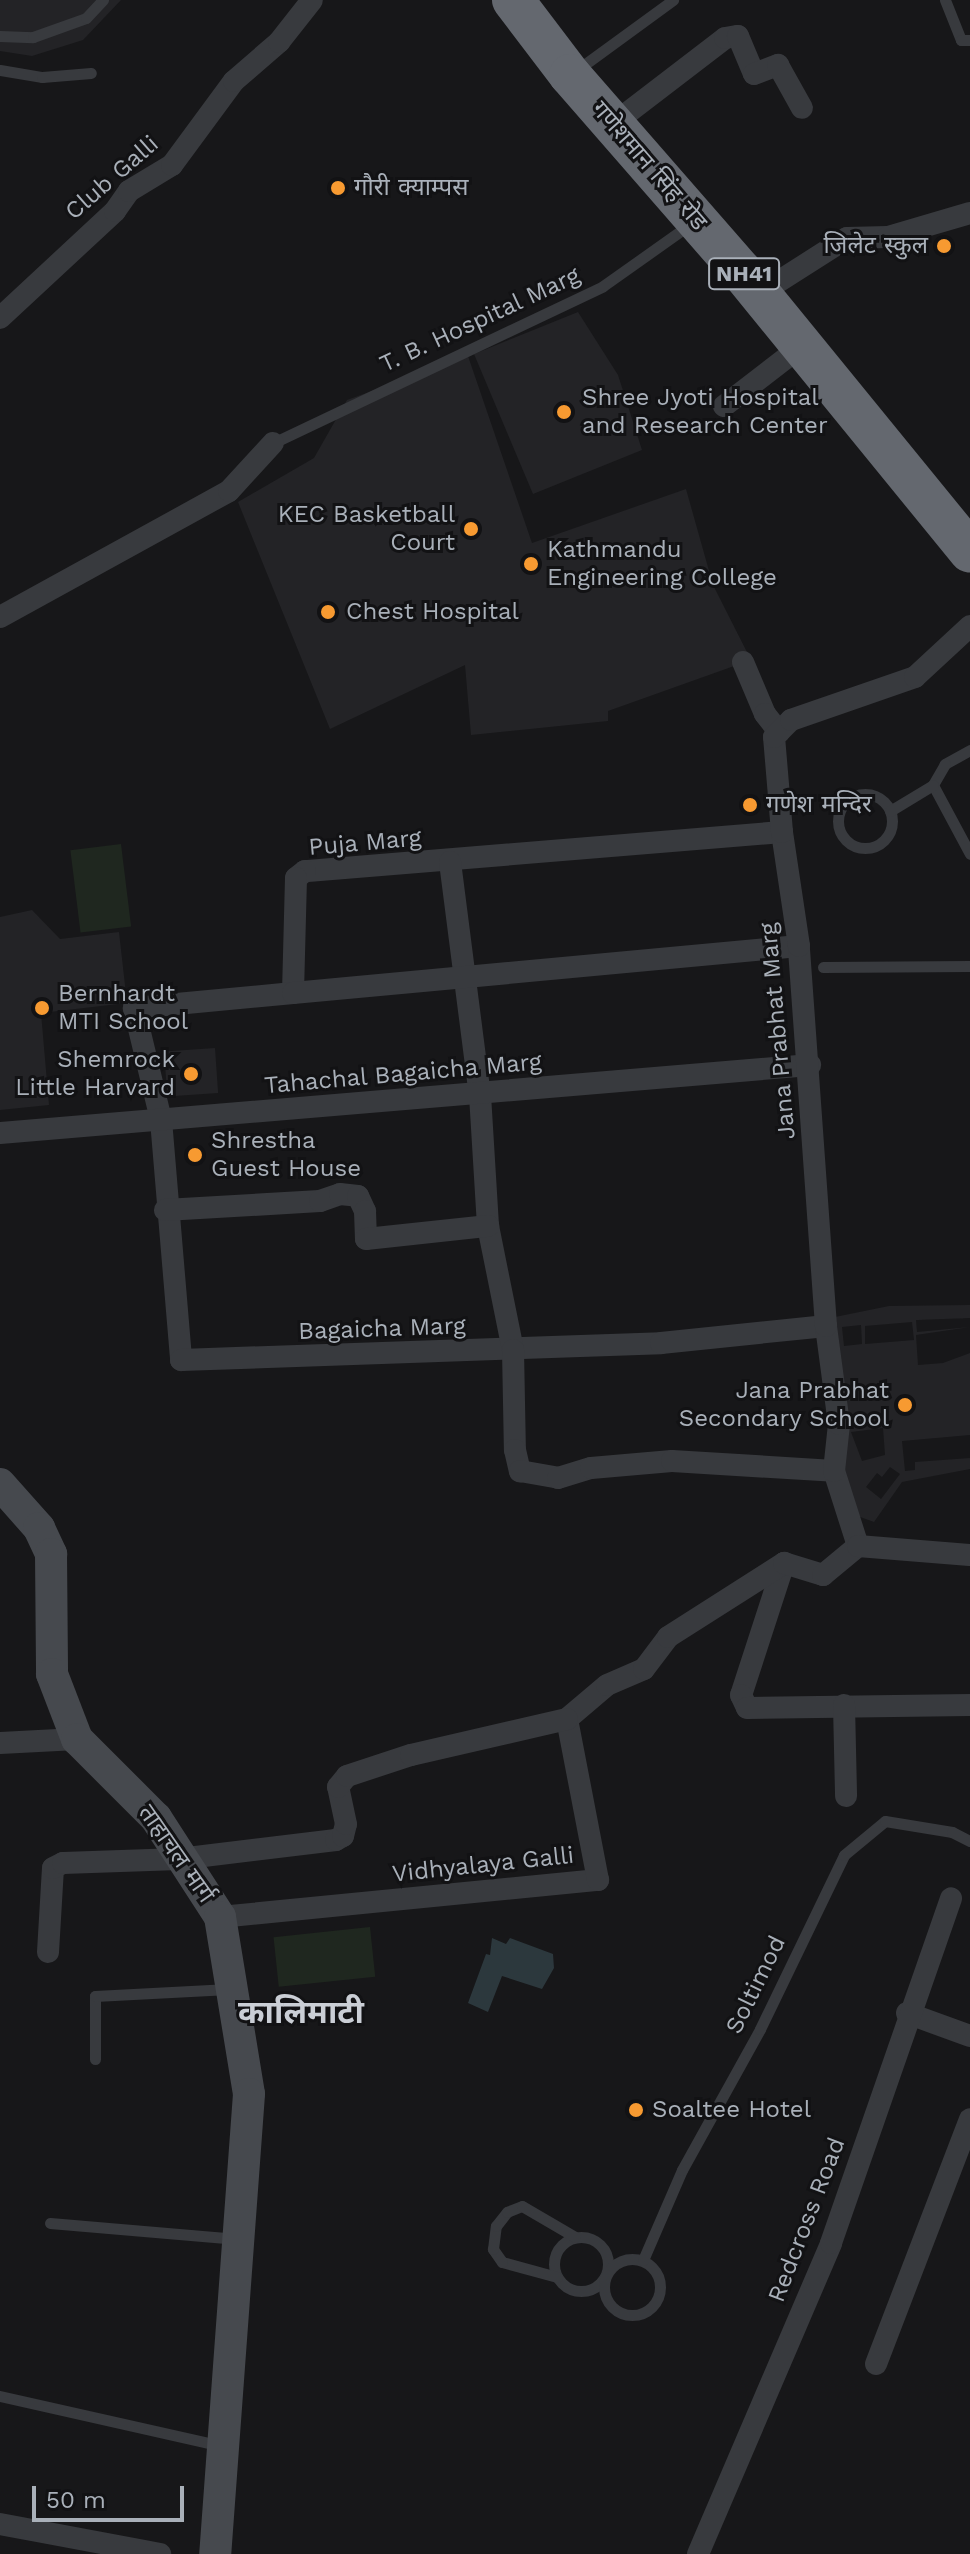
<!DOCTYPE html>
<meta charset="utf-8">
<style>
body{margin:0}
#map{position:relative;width:970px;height:2554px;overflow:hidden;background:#171719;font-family:"Work Sans","Noto Sans Devanagari",sans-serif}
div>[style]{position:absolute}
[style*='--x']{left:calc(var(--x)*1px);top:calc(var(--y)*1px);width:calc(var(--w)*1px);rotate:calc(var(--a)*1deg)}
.built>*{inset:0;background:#232326;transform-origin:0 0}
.green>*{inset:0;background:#1f271f;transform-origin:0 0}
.water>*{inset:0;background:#2c383d}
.lane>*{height:11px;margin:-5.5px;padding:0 5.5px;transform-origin:5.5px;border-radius:5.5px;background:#383a3e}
.lane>.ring{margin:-5.5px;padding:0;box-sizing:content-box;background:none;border:11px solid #383a3e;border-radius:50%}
.street>*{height:22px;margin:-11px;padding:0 11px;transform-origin:11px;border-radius:11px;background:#383a3e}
.secondary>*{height:32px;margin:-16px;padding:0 16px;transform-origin:16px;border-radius:16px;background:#46494e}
.highway>*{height:42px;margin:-21px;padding:0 21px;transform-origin:21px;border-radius:21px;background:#64686f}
.dots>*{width:22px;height:22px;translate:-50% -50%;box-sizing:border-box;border:4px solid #121214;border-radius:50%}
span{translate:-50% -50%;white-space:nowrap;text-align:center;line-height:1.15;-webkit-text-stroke:6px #121214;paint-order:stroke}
.shield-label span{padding:2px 6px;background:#121214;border:2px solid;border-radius:6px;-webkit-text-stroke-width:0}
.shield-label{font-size:22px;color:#a9b0b9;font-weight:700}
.street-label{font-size:24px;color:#a9b0b9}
.poi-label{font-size:24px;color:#a9b0b9}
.left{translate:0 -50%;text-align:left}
.right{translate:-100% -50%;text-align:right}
.district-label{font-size:32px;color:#caced5;font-weight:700}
.scale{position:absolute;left:32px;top:2486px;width:152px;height:36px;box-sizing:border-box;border:4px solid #a9b0b9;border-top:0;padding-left:10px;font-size:24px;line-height:28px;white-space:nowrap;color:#a9b0b9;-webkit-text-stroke:6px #121214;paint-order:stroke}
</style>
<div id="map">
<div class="built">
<div style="clip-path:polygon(0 0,121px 0,83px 40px,32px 56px,0 51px)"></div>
<div style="clip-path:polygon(578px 312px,618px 375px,642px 450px,533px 494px,474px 354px)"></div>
<div style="clip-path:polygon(468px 356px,532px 543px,686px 489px,713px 585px,751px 660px,608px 711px,608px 721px,471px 735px,465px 665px,330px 729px,238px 502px,314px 458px,347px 400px)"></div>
<div style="clip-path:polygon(32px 910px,60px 939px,119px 932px,127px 1003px,41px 1013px,49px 1105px,0 1110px,0 917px)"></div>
<div style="left:215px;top:1048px;width:45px;height:51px;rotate:86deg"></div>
<div style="clip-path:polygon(evenodd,970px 1305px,970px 1318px,916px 1320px,917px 1332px,970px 1327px,916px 1335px,918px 1365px,943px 1363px,970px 1353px,970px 1435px,902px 1441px,905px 1471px,915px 1470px,915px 1462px,970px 1458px,970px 1469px,902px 1482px,874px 1522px,852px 1514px,836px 1466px,830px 1318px,889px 1306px,970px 1305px,912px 1322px,914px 1340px,865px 1344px,865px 1326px,912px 1322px,970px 1305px,861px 1325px,862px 1344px,844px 1346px,842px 1327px,861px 1325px,970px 1305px,883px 1428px,885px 1455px,862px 1461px,851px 1432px,883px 1428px,970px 1305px,890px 1467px,900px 1474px,881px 1499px,866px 1487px,877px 1473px,882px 1477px,890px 1467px)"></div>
</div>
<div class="green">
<div style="left:121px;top:844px;width:83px;height:51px;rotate:83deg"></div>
<div style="left:370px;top:1927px;width:50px;height:97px;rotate:84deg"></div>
</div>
<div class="water">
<div style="clip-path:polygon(492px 1938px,506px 1944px,510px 1938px,553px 1954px,554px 1968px,542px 1989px,502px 1976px,488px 2012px,468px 2003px,486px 1954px,490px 1955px)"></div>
</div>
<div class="lane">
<div style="--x:945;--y:0;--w:43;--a:68.2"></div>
<div style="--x:961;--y:40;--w:9;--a:0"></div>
<div style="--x:0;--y:36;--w:33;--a:2"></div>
<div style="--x:33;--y:37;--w:56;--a:-19.7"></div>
<div style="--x:86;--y:18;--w:25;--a:-47"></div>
<div style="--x:0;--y:70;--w:43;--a:9.5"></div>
<div style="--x:42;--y:77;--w:49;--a:-4.7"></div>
<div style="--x:577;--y:70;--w:119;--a:-36.1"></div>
<div style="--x:273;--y:443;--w:365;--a:-25.4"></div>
<div style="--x:603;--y:286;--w:105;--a:-35.3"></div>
<div style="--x:970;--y:750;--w:29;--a:151"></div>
<div style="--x:945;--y:764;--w:24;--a:120"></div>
<div style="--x:933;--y:785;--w:78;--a:61.8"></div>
<div class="ring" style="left:838px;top:794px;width:43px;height:43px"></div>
<div style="--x:890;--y:811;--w:50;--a:-31.2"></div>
<div style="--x:823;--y:967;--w:147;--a:-0.4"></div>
<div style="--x:95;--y:2059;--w:63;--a:-90"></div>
<div style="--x:95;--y:1996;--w:134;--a:-3"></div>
<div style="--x:50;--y:2223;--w:188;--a:4.9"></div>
<div class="ring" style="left:554px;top:2237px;width:43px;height:43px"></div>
<div class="ring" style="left:604px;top:2259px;width:45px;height:45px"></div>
<div style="--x:643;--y:2260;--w:98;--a:-66.6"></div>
<div style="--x:682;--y:2170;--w:161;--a:-61"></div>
<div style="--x:760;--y:2029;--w:193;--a:-64.2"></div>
<div style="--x:844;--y:1855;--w:53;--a:-39.7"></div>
<div style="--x:885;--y:1821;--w:68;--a:9.3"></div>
<div style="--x:952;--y:1832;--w:20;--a:27"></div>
<div style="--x:557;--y:2277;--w:57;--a:-164.7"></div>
<div style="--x:502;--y:2262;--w:16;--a:-125"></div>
<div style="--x:493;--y:2249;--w:23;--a:-83"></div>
<div style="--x:496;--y:2226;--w:18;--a:-52"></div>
<div style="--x:507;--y:2212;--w:16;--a:-22"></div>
<div style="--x:522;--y:2206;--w:61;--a:30.3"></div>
<div style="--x:0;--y:2396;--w:228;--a:12.7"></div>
</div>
<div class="street">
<div style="--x:613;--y:124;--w:141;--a:-37.5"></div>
<div style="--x:725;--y:38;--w:13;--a:-9"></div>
<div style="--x:738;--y:36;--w:41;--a:67.2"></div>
<div style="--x:754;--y:74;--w:26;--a:-21"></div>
<div style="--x:778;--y:65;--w:49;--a:60.8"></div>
<div style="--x:759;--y:294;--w:104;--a:-32.5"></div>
<div style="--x:847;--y:238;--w:41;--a:-1.4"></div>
<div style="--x:888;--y:237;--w:85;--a:-16.3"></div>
<div style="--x:0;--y:318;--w:157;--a:-42.9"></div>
<div style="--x:115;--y:211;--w:24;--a:-55"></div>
<div style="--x:129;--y:191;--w:50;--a:-31.2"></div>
<div style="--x:172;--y:165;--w:104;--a:-53.6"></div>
<div style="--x:234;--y:81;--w:60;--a:-40.9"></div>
<div style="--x:279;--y:42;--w:53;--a:-51.8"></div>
<div style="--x:724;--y:406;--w:100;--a:-37.7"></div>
<div style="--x:0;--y:617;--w:261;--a:-28.8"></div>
<div style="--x:229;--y:491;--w:65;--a:-47.5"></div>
<div style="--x:743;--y:662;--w:56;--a:67.1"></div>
<div style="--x:765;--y:714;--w:23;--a:52"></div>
<div style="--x:782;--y:832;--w:479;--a:175.3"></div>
<div style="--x:305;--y:871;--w:11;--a:142"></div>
<div style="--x:296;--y:878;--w:115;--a:91.5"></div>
<div style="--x:293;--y:993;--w:160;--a:174.6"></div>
<div style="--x:134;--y:1008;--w:115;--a:76.4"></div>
<div style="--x:161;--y:1120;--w:241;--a:85.2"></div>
<div style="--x:181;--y:1360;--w:480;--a:-2"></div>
<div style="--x:661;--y:1343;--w:166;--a:-5.9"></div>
<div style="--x:450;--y:862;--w:235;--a:82.7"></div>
<div style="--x:480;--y:1095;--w:131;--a:86.5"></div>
<div style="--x:488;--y:1226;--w:126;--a:78.6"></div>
<div style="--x:513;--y:1350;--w:100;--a:88.9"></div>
<div style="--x:515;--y:1450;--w:22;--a:77"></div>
<div style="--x:520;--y:1471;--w:39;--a:10"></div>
<div style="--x:558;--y:1478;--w:34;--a:-17"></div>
<div style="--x:591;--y:1468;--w:81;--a:-4.9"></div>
<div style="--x:672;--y:1461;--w:162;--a:3.5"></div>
<div style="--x:293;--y:993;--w:508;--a:-5.31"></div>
<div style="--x:0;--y:1133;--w:813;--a:-4.8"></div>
<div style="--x:165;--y:1210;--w:155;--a:-3.3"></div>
<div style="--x:320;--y:1201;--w:21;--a:-19"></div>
<div style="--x:340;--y:1194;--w:18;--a:6"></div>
<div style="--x:358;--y:1196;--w:17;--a:65"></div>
<div style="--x:365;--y:1211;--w:28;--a:88"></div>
<div style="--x:366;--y:1239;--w:123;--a:-6.1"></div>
<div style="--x:858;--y:1546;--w:79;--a:-107.7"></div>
<div style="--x:834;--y:1471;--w:47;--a:-83.9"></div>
<div style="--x:839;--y:1424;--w:99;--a:-97.6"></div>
<div style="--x:826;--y:1326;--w:381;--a:-94.1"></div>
<div style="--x:799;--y:946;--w:115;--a:-98.5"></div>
<div style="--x:782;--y:832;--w:95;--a:-94.8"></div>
<div style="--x:774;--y:737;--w:24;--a:-45"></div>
<div style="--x:791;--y:720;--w:131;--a:-19.1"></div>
<div style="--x:915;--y:677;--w:75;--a:-42.8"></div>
<div style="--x:784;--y:1563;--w:139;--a:108"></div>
<div style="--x:741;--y:1695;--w:14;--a:65"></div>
<div style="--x:747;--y:1708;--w:223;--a:-0.8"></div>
<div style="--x:844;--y:1705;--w:91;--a:88.7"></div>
<div style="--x:0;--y:1743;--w:77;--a:-3"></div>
<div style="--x:220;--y:1917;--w:380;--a:-5.6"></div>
<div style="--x:598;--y:1880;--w:164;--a:-100.9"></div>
<div style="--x:567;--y:1719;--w:52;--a:-40.4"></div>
<div style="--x:607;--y:1685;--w:40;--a:-23.4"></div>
<div style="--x:644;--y:1669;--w:40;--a:-53"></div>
<div style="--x:668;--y:1637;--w:138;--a:-32.5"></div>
<div style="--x:784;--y:1563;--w:41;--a:17.1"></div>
<div style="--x:823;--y:1575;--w:45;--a:-39.6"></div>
<div style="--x:858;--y:1546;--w:112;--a:4.6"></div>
<div style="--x:48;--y:1952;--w:84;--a:-86.6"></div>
<div style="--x:53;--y:1868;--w:11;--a:-27"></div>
<div style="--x:63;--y:1863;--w:116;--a:-2"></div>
<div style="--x:179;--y:1859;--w:158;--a:-6.9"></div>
<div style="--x:336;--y:1840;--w:8;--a:-30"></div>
<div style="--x:343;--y:1836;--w:12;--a:-76"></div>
<div style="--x:346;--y:1824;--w:38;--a:-102"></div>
<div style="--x:338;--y:1787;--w:14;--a:-51"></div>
<div style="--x:347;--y:1776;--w:67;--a:-18.2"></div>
<div style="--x:411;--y:1755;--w:160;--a:-13"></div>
<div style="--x:907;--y:2013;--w:67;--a:20.1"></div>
<div style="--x:876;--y:2364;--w:262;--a:-69"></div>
<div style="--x:0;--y:2524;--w:163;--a:10.6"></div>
<div style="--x:698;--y:2554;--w:338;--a:-66.8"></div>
<div style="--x:831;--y:2243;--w:365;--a:-70.8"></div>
</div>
<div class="secondary">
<div style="--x:0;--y:1484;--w:59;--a:48.4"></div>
<div style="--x:39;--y:1528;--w:29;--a:65"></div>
<div style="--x:51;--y:1554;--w:120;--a:89.5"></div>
<div style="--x:52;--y:1674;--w:70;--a:69"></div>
<div style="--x:77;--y:1739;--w:112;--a:45"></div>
<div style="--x:156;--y:1818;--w:118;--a:57.1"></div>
<div style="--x:220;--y:1917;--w:179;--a:80.7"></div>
<div style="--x:249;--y:2094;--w:461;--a:94.2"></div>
</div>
<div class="highway">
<div style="--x:513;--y:0;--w:94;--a:52.8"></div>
<div style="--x:570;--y:75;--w:260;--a:48.9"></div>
<div style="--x:741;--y:271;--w:362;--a:50.8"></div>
</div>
<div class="dots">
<div style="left:338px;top:188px;background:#f79a31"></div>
<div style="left:944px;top:246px;background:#f79a31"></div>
<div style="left:564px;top:412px;background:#f79a31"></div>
<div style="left:471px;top:529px;background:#f79a31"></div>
<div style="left:531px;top:564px;background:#f79a31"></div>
<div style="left:328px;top:612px;background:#f79a31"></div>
<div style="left:750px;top:805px;background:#f79a31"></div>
<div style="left:42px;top:1008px;background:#f79a31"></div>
<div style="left:191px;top:1074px;background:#f79a31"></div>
<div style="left:195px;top:1155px;background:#f79a31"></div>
<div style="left:905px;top:1405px;background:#f79a31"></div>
<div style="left:636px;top:2110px;background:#f79a31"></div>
</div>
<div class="shield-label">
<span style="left:744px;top:274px">NH41</span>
</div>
<div class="street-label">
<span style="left:649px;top:166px;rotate:49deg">गणेशमान सिंह रोड</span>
<span style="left:112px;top:178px;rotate:-41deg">Club Galli</span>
<span style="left:480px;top:320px;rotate:-25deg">T. B. Hospital Marg</span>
<span style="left:365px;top:843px;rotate:-5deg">Puja Marg</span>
<span style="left:778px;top:1031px;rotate:-95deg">Jana Prabhat Marg</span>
<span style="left:403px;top:1074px;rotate:-5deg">Tahachal Bagaicha Marg</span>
<span style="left:382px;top:1329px;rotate:-2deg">Bagaicha Marg</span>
<span style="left:176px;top:1854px;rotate:55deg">ताहाचल मार्ग</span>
<span style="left:483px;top:1865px;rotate:-6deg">Vidhyalaya Galli</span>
<span style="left:756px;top:1985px;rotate:-64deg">Soltimod</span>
<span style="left:807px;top:2220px;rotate:-69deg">Redcross Road</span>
</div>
<div class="poi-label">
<span class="left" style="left:354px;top:188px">गौरी क्याम्पस</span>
<span class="right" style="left:928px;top:246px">जिलेट स्कुल</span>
<span class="left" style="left:582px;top:412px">Shree Jyoti Hospital<br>and Research Center</span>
<span class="right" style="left:455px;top:529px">KEC Basketball<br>Court</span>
<span class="left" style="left:547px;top:564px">Kathmandu<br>Engineering College</span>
<span class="left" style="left:346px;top:612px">Chest Hospital</span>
<span class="left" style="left:766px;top:805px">गणेश मन्दिर</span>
<span class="left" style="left:58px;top:1008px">Bernhardt<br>MTI School</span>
<span class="right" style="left:175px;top:1074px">Shemrock<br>Little Harvard</span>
<span class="left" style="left:211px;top:1155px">Shrestha<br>Guest House</span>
<span class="right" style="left:889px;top:1405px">Jana Prabhat<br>Secondary School</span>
<span class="left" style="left:652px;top:2110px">Soaltee Hotel</span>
</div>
<div class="district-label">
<span style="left:301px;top:2012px">कालिमाटी</span>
</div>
<div class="scale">50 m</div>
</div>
